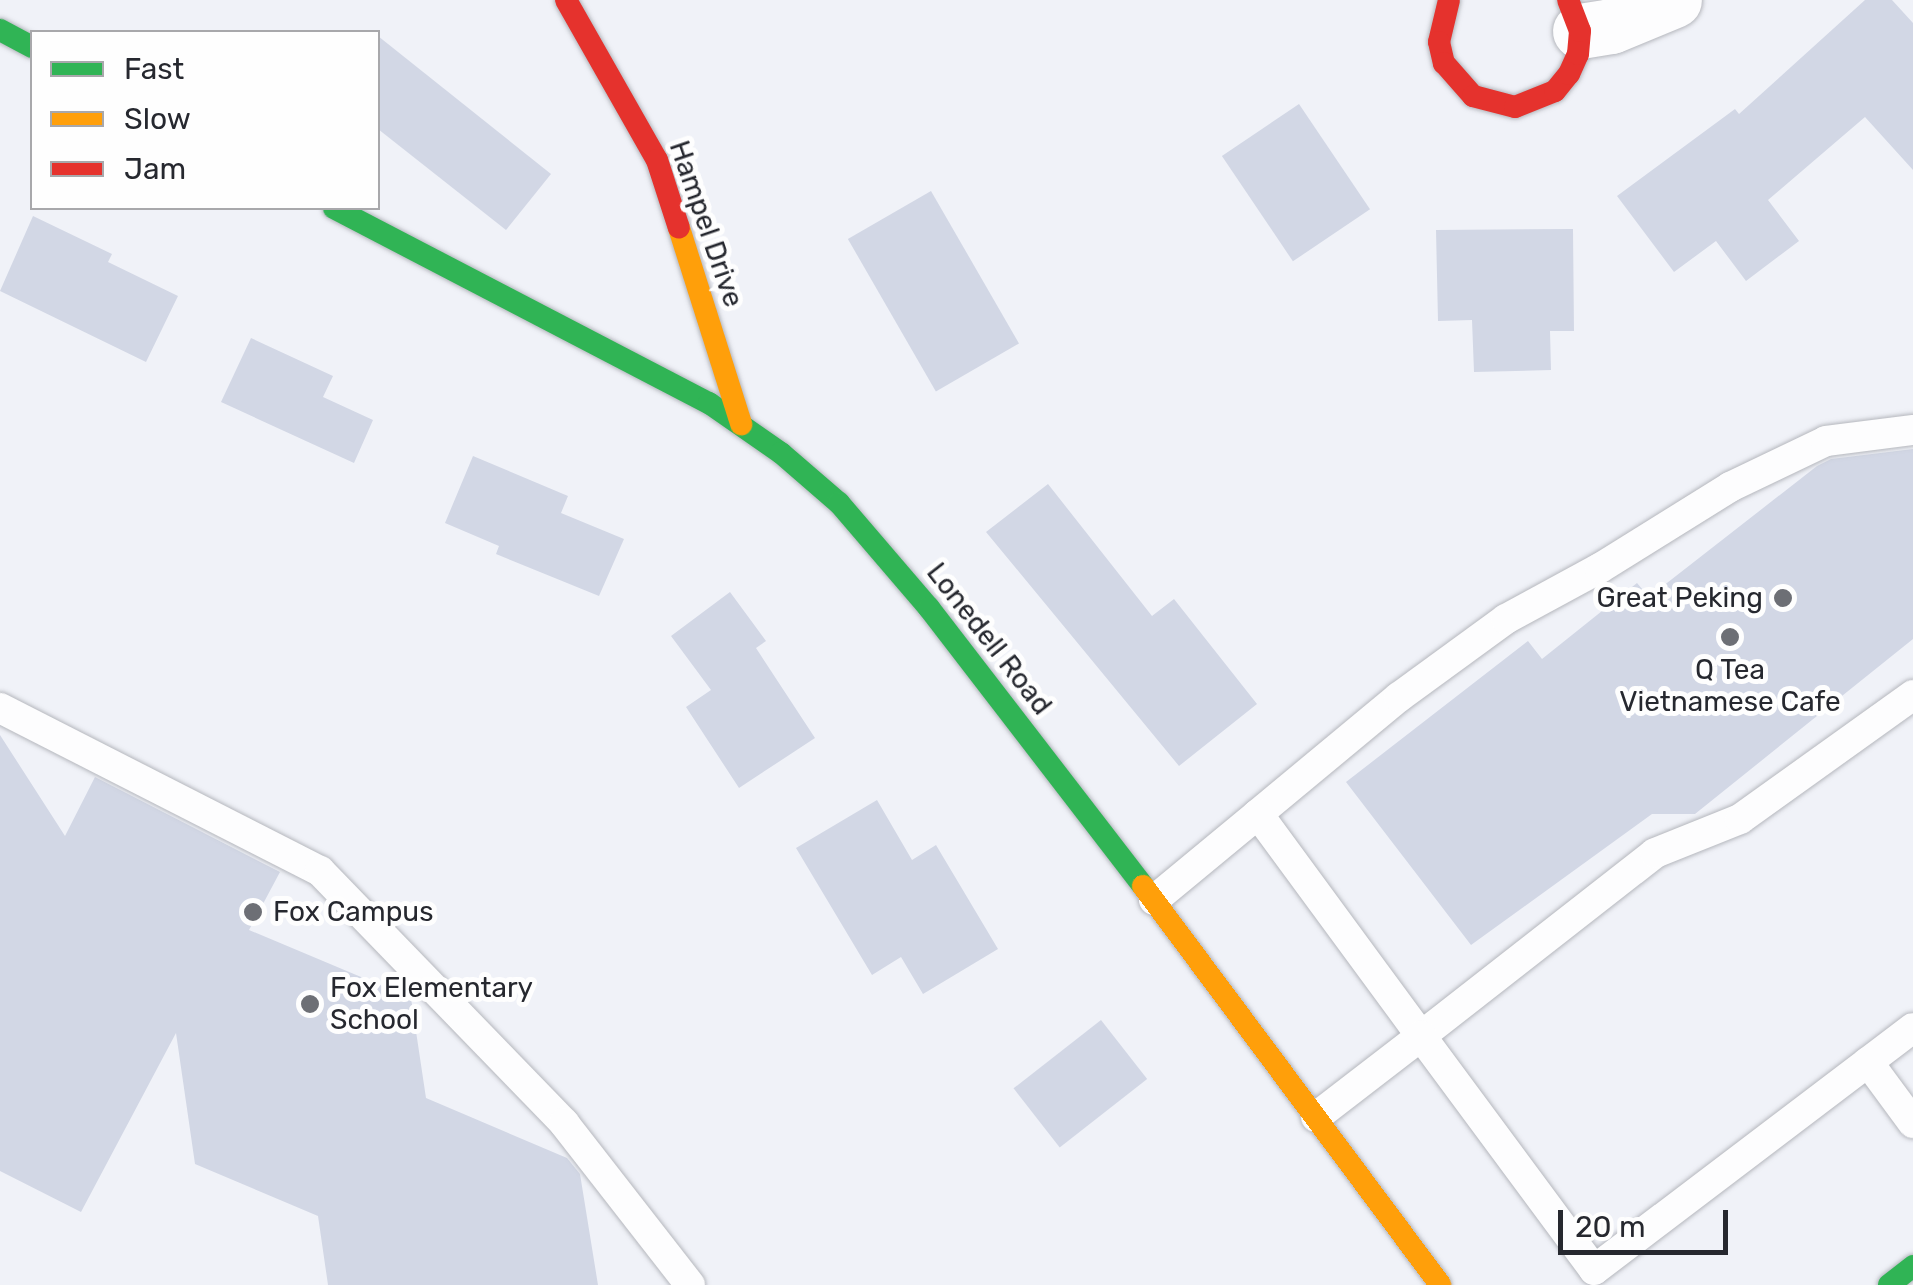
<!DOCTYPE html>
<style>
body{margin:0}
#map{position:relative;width:1913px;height:1285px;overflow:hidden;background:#f0f2f8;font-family:Rubik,sans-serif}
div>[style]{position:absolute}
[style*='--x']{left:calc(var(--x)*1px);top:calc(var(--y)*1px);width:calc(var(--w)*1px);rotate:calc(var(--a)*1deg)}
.building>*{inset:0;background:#d2d7e5;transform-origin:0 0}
.roads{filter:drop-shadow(0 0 2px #b5b7bd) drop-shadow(0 0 2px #b5b7bd)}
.lane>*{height:30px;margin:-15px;padding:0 15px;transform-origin:15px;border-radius:15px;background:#fdfdfe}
.street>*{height:55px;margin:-27.5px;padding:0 27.5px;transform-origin:27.5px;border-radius:27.5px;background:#fdfdfe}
.fast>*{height:22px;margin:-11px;padding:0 11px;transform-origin:11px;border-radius:11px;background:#30b455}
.slow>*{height:22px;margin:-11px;padding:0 11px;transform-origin:11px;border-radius:11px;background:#ff9f0a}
.jam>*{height:22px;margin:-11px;padding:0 11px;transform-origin:11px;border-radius:11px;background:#e5322d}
.dots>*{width:28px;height:28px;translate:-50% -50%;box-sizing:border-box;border:5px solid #fefefe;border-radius:50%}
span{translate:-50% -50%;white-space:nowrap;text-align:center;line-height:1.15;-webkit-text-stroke:10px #fefefe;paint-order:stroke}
.street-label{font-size:28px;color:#26282f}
.poi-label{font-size:28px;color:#26282f}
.right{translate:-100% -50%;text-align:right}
.left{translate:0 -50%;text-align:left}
.legend{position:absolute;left:30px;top:30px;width:350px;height:180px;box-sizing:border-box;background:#fefefe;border:2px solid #a8a8ab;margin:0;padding:12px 18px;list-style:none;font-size:30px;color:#26282f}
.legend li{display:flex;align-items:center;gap:20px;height:50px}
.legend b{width:50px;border:2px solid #a8a8ab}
.scale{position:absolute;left:1558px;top:1210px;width:170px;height:45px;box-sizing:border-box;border:5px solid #26282f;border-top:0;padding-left:12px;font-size:30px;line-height:35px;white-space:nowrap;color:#26282f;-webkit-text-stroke:8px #fefefe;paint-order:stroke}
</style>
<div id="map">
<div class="building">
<div style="clip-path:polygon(1865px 0,1892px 0,1913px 23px,1913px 170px,1865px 117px,1768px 200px,1799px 241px,1746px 281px,1716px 241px,1674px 272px,1617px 196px,1735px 109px,1739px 114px)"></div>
<div style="clip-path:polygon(378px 36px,551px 174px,506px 230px,378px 129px)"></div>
<div style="left:1299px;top:104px;width:127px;height:93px;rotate:56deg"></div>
<div style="left:931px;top:191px;width:176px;height:96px;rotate:60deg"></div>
<div style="clip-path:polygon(33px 216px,112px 254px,108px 262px,178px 296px,146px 362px,0 291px)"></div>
<div style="clip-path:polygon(1573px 229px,1574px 331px,1550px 331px,1551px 370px,1474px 372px,1472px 320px,1438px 321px,1436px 230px)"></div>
<div style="clip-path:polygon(251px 338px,333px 376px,323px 397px,373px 420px,354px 463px,221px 402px)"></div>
<div style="clip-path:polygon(1913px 449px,1913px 639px,1695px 814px,1652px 814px,1471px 945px,1346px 782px,1528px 641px,1542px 659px,1637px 583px,1649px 597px,1817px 466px,1831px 459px)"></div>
<div style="clip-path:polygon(473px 456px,568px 496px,561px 513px,624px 539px,599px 596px,496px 554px,499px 546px,445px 523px)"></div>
<div style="clip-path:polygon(1048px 484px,1152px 616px,1174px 599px,1257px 704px,1179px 766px,986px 532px)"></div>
<div style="clip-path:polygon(730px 592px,766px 641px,756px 648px,815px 738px,739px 788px,686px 707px,711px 690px,671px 636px)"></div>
<div style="clip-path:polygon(0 735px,65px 836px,95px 777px,280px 872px,249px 930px,411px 998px,426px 1098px,567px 1158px,580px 1174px,598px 1285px,328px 1285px,318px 1216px,195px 1164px,176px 1033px,81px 1212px,0 1171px)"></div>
<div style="clip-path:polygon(877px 800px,912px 860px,936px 845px,998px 949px,923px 994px,901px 957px,872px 975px,796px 848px)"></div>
<div style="left:1101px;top:1020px;width:75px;height:111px;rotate:52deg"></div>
</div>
<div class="roads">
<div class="lane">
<div style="--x:0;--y:708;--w:359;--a:27"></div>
<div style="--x:320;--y:871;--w:351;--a:45.9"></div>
<div style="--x:564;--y:1123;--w:205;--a:52.1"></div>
<div style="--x:1258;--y:814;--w:183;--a:-39.7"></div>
<div style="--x:1399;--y:697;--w:132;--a:-36.1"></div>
<div style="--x:1506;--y:619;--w:107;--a:-28.5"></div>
<div style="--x:1600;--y:568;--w:153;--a:-31.9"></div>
<div style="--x:1730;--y:487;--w:106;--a:-25.6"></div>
<div style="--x:1826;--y:441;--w:88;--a:-7.2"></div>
<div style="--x:1154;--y:900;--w:135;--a:-39.6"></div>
<div style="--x:1258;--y:814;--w:275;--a:53.7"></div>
<div style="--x:1421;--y:1036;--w:297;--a:-38"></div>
<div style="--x:1655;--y:853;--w:92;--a:-21.8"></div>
<div style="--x:1740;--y:819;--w:213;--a:-35.6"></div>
<div style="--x:1868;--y:1062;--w:76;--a:53.6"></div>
<div style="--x:1316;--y:1117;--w:133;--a:-37.6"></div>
<div style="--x:1421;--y:1036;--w:291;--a:53.5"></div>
<div style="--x:1594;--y:1270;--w:400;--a:-37.2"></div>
</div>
<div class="street">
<div style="--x:1580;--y:31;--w:31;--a:-9"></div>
<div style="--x:1611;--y:26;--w:68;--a:-22.4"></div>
</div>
<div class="fast">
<div style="--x:0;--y:30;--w:36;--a:28"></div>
<div style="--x:334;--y:208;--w:423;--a:27.5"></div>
<div style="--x:709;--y:403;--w:88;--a:34.8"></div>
<div style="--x:781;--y:453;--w:77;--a:40.8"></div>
<div style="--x:839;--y:503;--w:138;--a:49.4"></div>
<div style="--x:929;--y:608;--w:351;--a:52.4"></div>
<div style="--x:1889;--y:1285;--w:31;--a:-38"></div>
</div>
<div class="slow">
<div style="--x:679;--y:228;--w:206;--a:72.4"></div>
<div style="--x:1143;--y:886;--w:497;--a:53.3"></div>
</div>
<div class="jam">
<div style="--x:566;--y:0;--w:184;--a:60.4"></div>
<div style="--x:657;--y:160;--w:71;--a:72.1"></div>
<div style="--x:1449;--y:0;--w:43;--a:103.4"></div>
<div style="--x:1439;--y:42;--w:22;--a:77"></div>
<div style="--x:1444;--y:63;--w:44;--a:48.7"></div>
<div style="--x:1473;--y:96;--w:43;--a:14.7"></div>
<div style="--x:1515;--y:107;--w:43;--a:-21.8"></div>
<div style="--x:1555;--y:91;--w:22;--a:-51"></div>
<div style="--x:1569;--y:74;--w:22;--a:-66"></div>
<div style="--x:1578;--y:54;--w:23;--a:-85"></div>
<div style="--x:1580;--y:31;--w:33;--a:-111"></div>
</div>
</div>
<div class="dots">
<div style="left:1783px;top:598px;background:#6d6f75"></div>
<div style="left:1730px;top:637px;background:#6d6f75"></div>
<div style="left:253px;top:912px;background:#6d6f75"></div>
<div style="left:310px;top:1004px;background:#6d6f75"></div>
</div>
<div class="street-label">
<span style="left:706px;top:224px;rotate:71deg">Hampel Drive</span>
<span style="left:989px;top:639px;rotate:52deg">Lonedell Road</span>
</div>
<div class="poi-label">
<span class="right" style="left:1763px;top:598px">Great Peking</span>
<span style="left:1730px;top:686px">Q Tea<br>Vietnamese Cafe</span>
<span class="left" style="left:273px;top:912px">Fox Campus</span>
<span class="left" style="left:330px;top:1004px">Fox Elementary<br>School</span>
</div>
<ul class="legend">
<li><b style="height:12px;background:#30b455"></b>Fast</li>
<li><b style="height:12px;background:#ff9f0a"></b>Slow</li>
<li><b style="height:12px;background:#e5322d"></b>Jam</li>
</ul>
<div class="scale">20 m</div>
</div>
